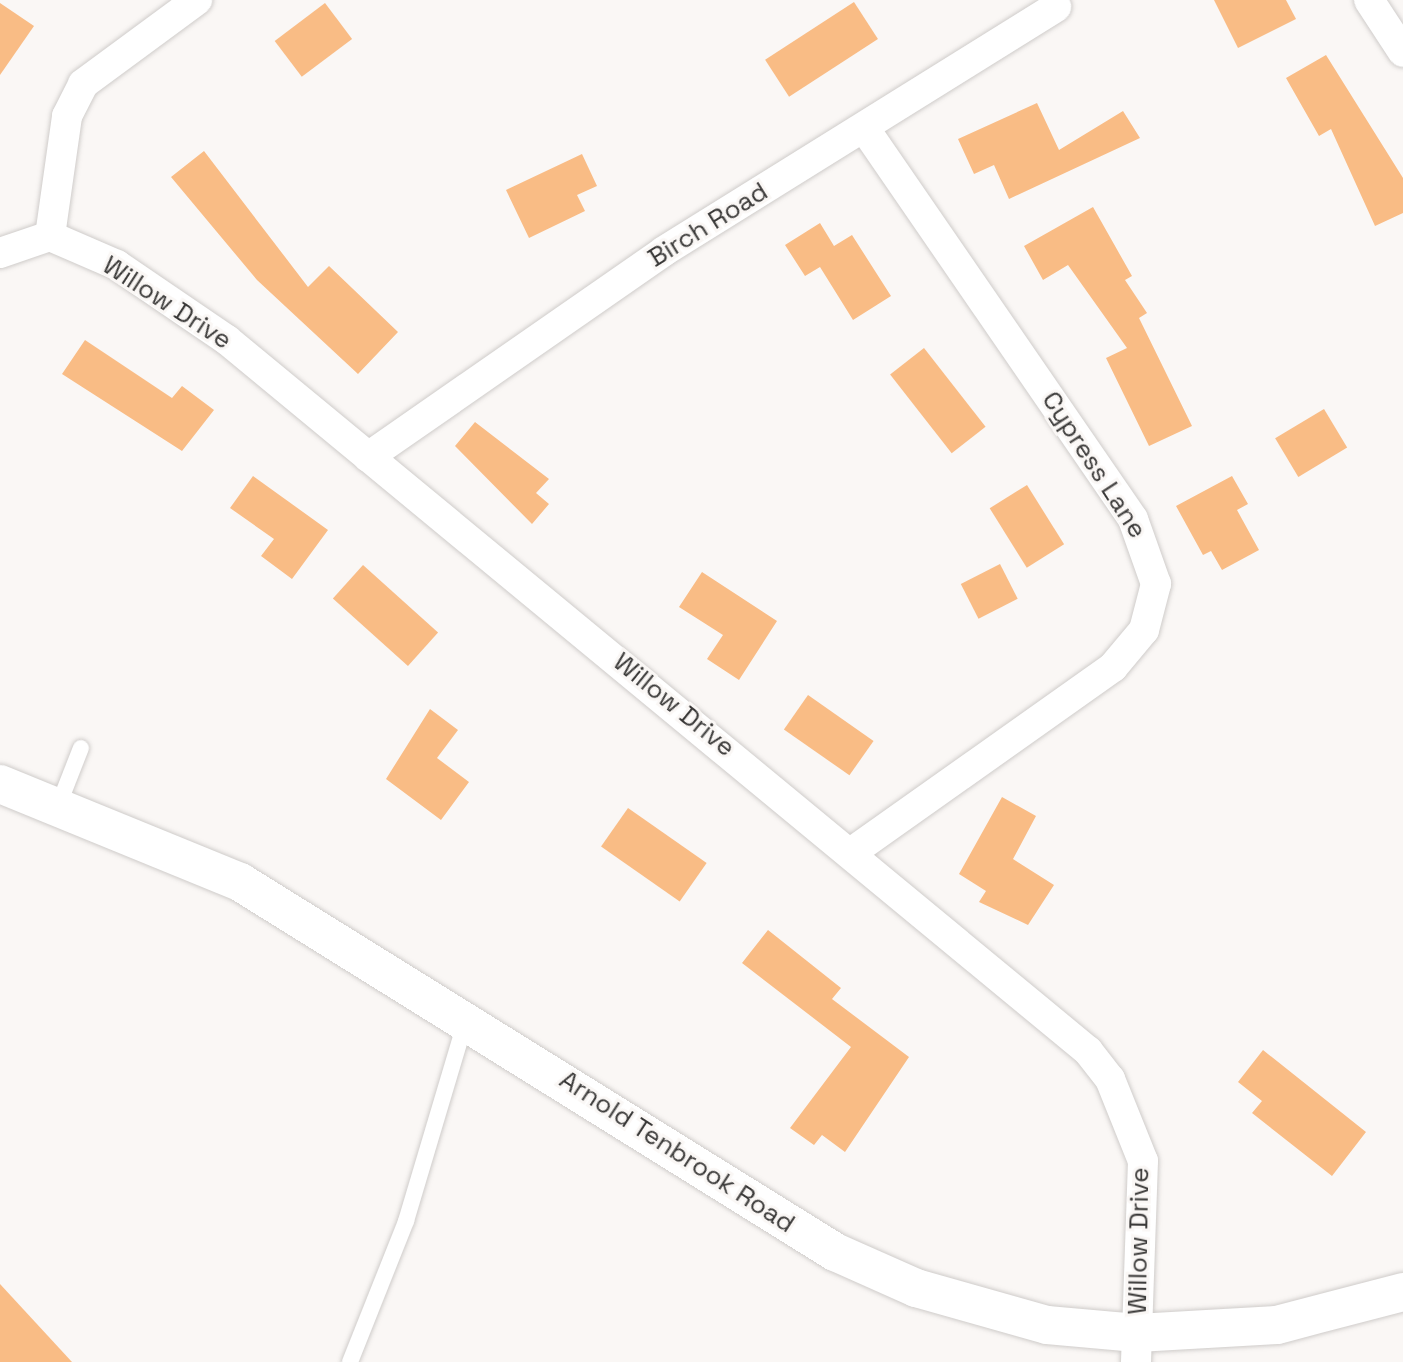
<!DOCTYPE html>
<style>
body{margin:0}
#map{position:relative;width:1403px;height:1362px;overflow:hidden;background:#faf7f5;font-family:"Space Grotesk",sans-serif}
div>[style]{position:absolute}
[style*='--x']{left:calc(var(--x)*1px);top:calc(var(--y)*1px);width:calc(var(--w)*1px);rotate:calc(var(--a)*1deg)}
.building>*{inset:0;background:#f9bc85;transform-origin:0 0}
.roads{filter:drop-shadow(0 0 2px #cfccca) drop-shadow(0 0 2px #cfccca)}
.service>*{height:16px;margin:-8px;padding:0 8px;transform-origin:8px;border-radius:8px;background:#fff}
.minor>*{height:30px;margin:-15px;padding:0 15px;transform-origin:15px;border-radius:15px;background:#fff}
.tertiary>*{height:38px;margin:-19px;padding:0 19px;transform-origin:19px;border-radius:19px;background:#fff}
span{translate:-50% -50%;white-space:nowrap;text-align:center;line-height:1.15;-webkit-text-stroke:6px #faf7f5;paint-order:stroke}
.street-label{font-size:26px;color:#3a3938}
</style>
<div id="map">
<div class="building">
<div style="clip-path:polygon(1214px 0,1286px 0,1296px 19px,1238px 48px)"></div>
<div style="left:854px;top:2px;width:44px;height:106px;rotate:57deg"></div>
<div style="clip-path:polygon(0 3px,34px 26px,0 75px)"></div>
<div style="left:325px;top:3px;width:45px;height:63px;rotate:53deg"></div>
<div style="clip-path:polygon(1326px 55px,1403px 178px,1403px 213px,1375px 226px,1331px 129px,1319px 136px,1286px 78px)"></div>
<div style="clip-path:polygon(1037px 103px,1059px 150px,1123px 111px,1140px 138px,1009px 199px,994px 165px,974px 174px,958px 139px)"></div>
<div style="clip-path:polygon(204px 151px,308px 287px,329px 266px,398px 332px,358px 374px,257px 280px,171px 177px)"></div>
<div style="clip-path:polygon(582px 154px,597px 186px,577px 195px,585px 211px,529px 238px,506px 190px)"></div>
<div style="clip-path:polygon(1093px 207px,1132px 276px,1125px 280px,1147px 313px,1139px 318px,1192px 426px,1149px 446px,1106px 358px,1127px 348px,1068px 265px,1043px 280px,1024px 246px)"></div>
<div style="clip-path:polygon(820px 223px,834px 246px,852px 235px,891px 296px,853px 320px,820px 267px,805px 276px,785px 245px)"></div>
<div style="clip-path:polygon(85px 340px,172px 398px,182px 386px,214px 410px,182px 451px,62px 374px)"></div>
<div style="left:924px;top:348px;width:100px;height:43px;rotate:52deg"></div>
<div style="left:1324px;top:409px;width:45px;height:57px;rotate:59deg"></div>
<div style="clip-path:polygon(475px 422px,549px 479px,536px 493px,549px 504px,532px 524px,455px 446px)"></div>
<div style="clip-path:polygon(253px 476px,328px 530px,292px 579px,261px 556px,274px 539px,230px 508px)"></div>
<div style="clip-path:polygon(1232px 476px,1248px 504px,1237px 510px,1259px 550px,1222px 570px,1211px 551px,1203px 555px,1176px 506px)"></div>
<div style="left:1027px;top:485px;width:70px;height:44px;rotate:58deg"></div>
<div style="left:1000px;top:564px;width:39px;height:44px;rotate:63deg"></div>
<div style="left:363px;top:565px;width:101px;height:45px;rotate:42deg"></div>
<div style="clip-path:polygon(702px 572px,777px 621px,739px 680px,707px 659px,723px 635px,679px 607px)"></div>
<div style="left:808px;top:695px;width:80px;height:42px;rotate:35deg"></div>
<div style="clip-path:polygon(430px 709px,458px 730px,437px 758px,469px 782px,441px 820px,386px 779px)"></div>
<div style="clip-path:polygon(1002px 797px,1036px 816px,1013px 859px,1054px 885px,1028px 925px,979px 902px,986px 891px,959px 874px)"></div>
<div style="left:628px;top:808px;width:96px;height:47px;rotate:35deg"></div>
<div style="clip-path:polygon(768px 930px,841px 988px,832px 999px,909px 1057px,845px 1152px,822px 1135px,814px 1145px,790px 1128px,851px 1047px,742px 963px)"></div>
<div style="clip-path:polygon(1263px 1050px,1366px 1132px,1332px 1176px,1252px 1113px,1262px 1101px,1238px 1082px)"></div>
<div style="clip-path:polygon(0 1284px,72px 1362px,0 1362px)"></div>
</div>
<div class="roads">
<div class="service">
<div style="--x:59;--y:804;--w:60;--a:-68.6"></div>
<div style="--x:350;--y:1362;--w:152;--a:-68.3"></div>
<div style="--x:406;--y:1221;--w:207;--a:-73.4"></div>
</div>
<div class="minor">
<div style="--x:1369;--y:0;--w:62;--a:56.8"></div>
<div style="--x:50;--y:236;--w:121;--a:-81.9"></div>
<div style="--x:67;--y:116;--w:36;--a:-63"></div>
<div style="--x:83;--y:84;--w:142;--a:-36.4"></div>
<div style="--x:0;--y:253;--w:53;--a:-18.8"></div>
<div style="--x:50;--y:236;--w:73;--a:23.4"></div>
<div style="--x:117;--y:265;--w:133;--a:34.3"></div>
<div style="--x:227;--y:340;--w:1117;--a:39.55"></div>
<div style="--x:1088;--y:1051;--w:36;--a:52"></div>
<div style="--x:1110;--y:1079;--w:88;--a:68.1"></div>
<div style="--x:1143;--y:1161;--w:201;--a:92"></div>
<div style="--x:368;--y:457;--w:361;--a:-34.8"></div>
<div style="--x:664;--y:251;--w:462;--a:-31.9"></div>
<div style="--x:852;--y:852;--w:320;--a:-35.3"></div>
<div style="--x:1113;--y:667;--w:48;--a:-50"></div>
<div style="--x:1144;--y:630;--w:48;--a:-75.4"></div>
<div style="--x:1156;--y:584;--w:69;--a:-109.5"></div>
<div style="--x:1133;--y:519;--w:475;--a:-124.5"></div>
</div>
<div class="tertiary">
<div style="--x:0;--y:784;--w:259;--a:22.2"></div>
<div style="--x:240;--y:882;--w:701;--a:31.88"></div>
<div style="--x:835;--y:1252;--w:89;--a:24"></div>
<div style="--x:916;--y:1288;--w:136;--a:15.8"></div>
<div style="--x:1047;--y:1325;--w:90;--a:5.1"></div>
<div style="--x:1137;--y:1333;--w:140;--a:-3.3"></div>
<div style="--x:1277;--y:1325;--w:130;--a:-14.7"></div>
</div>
</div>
<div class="street-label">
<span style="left:708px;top:225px;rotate:-32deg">Birch Road</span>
<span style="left:167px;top:303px;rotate:33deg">Willow Drive</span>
<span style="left:1094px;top:465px;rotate:57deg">Cypress Lane</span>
<span style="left:674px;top:705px;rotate:39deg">Willow Drive</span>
<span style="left:677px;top:1152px;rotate:33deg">Arnold Tenbrook Road</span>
<span style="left:1139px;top:1241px;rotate:-89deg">Willow Drive</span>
</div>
</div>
